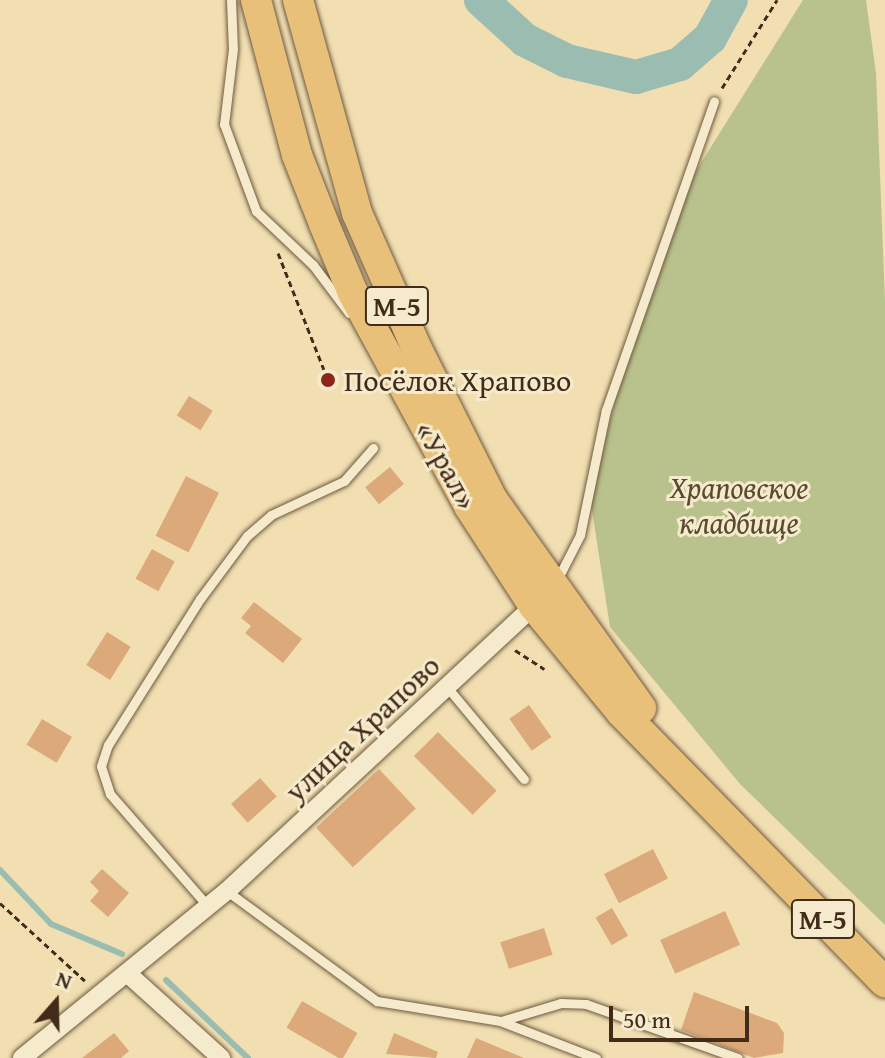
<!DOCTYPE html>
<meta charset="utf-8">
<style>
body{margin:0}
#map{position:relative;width:885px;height:1058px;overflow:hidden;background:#f1dfb2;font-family:"Gentium Book Plus",serif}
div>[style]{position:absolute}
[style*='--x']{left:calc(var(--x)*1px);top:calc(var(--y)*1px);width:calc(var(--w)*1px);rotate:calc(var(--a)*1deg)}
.green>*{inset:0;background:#b9c28d}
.stream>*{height:6px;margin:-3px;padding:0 3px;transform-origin:3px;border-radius:3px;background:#9bbcb0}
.river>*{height:34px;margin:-17px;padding:0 17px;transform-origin:17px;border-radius:17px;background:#9bbcb0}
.building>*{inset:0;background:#dca97b;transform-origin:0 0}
.path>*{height:3px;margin-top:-1.5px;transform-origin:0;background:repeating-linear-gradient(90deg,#422c19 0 6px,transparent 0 10px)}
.roads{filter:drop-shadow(0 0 2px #6e593f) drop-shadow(0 0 2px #6e593f)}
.service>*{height:9px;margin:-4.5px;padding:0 4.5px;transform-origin:4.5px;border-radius:4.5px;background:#f6eacd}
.minor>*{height:18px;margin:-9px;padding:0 9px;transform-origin:9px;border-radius:9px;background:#f6eacd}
.trunk>*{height:30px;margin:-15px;padding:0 15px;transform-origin:15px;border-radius:15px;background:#e8c079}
.dots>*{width:22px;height:22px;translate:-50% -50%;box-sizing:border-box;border:4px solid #f6eacd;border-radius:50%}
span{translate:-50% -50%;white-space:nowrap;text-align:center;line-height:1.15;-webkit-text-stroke:6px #f6eacd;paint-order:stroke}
.shield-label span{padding:2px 6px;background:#f6eacd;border:2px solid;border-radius:6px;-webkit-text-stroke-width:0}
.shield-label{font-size:28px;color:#422c19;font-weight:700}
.poi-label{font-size:30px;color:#422c19}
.left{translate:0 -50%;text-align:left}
.street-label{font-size:30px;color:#422c19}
.park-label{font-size:30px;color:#5a4a30;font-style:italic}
.north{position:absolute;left:16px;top:962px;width:80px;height:80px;-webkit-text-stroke:6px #f6eacd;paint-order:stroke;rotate:20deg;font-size:22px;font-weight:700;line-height:32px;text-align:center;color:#422c19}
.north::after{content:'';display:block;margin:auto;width:28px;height:36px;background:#422c19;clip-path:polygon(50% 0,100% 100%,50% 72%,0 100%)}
.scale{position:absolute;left:609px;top:1006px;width:140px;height:36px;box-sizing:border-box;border:4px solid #422c19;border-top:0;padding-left:10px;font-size:24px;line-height:28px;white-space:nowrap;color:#422c19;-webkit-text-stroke:6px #f6eacd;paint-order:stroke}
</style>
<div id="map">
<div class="green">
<div style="clip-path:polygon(803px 0,866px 0,876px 73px,885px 301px,885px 925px,740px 784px,610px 627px,590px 497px,626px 359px,684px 190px)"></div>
</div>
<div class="stream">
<div style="--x:0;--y:870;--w:74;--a:46.6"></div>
<div style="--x:51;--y:924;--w:77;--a:22.9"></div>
<div style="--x:166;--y:980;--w:113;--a:43.6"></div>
</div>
<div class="river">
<div style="--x:481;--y:0;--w:59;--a:42.3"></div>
<div style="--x:525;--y:40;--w:47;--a:26.6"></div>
<div style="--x:567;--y:61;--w:71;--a:13.1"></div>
<div style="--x:636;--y:77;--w:46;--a:-16.5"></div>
<div style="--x:680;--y:64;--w:40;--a:-41"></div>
<div style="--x:710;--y:38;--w:43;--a:-61.1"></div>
</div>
<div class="building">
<div style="left:189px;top:396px;width:28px;height:23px;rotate:32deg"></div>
<div style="left:390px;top:467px;width:22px;height:32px;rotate:51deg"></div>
<div style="left:186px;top:476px;width:37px;height:67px;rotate:27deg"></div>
<div style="left:152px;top:549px;width:26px;height:34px;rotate:29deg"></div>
<div style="clip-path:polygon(254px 602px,302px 639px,283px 663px,245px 633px,251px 626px,241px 618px)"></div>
<div style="left:107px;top:632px;width:28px;height:39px;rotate:32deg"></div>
<div style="left:529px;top:705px;width:39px;height:24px;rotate:55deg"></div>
<div style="left:42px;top:719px;width:35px;height:30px;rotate:31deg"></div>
<div style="left:438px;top:732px;width:83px;height:34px;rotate:45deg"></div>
<div style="left:379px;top:769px;width:54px;height:86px;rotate:47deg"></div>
<div style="left:260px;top:778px;width:25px;height:39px;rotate:48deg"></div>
<div style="left:653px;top:849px;width:33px;height:55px;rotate:63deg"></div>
<div style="clip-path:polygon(102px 869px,129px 893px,108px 917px,90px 901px,99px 891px,90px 882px)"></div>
<div style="left:612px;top:908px;width:32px;height:19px;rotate:60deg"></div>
<div style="left:725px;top:911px;width:37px;height:71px;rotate:66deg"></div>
<div style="left:544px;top:928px;width:28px;height:46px;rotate:72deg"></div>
<div style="clip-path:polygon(694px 992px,777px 1023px,784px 1033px,783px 1053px,754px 1058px,681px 1030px)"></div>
<div style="left:302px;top:1001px;width:64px;height:31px;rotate:30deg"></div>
<div style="clip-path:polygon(114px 1033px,129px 1051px,121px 1058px,82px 1058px)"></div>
<div style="clip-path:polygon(394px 1033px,438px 1052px,436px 1058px,386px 1054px)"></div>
<div style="clip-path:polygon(476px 1038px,524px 1058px,467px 1058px)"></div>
</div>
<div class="path">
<div style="--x:722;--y:88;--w:104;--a:-58"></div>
<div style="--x:278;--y:253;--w:136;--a:68.5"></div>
<div style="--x:515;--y:650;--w:35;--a:33"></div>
<div style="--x:0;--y:903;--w:115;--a:42.5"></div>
</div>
<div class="roads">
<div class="service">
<div style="--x:231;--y:0;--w:49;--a:87.7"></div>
<div style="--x:233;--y:49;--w:76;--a:96.8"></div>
<div style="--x:224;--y:124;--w:93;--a:69.8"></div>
<div style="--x:256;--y:211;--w:79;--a:43.5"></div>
<div style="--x:313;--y:265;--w:60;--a:53.1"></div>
<div style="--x:557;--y:580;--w:51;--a:-62.9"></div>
<div style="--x:580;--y:535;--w:128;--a:-78.3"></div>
<div style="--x:606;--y:410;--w:327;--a:-70.7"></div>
<div style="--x:447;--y:687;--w:120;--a:50.1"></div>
<div style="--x:227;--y:891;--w:186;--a:36.3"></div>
<div style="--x:377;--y:1001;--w:125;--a:9.2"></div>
<div style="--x:500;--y:1021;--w:103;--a:21.1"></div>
<div style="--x:206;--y:904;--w:146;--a:-131.1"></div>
<div style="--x:110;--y:794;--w:29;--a:-108"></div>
<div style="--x:101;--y:766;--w:22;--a:-72"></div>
<div style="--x:108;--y:745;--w:173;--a:-57.8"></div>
<div style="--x:200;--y:599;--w:79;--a:-53.3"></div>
<div style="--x:247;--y:536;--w:32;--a:-41"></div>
<div style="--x:271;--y:515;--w:81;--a:-25"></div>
<div style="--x:344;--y:481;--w:44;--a:-48.7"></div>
<div style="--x:501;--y:1021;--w:63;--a:-16.7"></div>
<div style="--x:561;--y:1003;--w:25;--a:2"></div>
<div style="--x:586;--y:1004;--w:161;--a:19.6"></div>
</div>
<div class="minor">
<div style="--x:127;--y:973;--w:127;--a:42.1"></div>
<div style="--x:22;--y:1058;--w:264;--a:-39.2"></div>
<div style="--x:227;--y:891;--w:429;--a:-42.9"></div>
</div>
<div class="trunk">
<div style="--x:256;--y:0;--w:160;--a:75.2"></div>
<div style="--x:297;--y:155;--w:74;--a:68.6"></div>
<div style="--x:324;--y:224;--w:75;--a:67.2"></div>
<div style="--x:353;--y:293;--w:243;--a:61.4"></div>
<div style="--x:469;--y:506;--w:119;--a:57"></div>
<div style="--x:534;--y:606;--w:137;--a:50.6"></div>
<div style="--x:621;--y:712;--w:378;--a:45.7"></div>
<div style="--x:298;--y:0;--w:221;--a:74.5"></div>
<div style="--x:357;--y:213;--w:149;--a:66.2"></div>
<div style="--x:417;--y:349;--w:168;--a:63.4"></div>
<div style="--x:492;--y:499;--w:257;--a:54.5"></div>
</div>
</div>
<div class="dots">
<div style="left:328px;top:380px;background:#8f2418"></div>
</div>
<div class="shield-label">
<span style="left:397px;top:306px">М-5</span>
<span style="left:823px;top:919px">М-5</span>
</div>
<div class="poi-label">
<span class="left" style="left:344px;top:380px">Посёлок Храпово</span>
</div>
<div class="street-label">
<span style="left:447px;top:465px;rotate:61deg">«Урал»</span>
<span style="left:362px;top:728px;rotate:-43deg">улица Храпово</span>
</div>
<div class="park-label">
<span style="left:739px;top:504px">Храповское<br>кладбище</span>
</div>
<div class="north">N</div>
<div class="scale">50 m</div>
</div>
